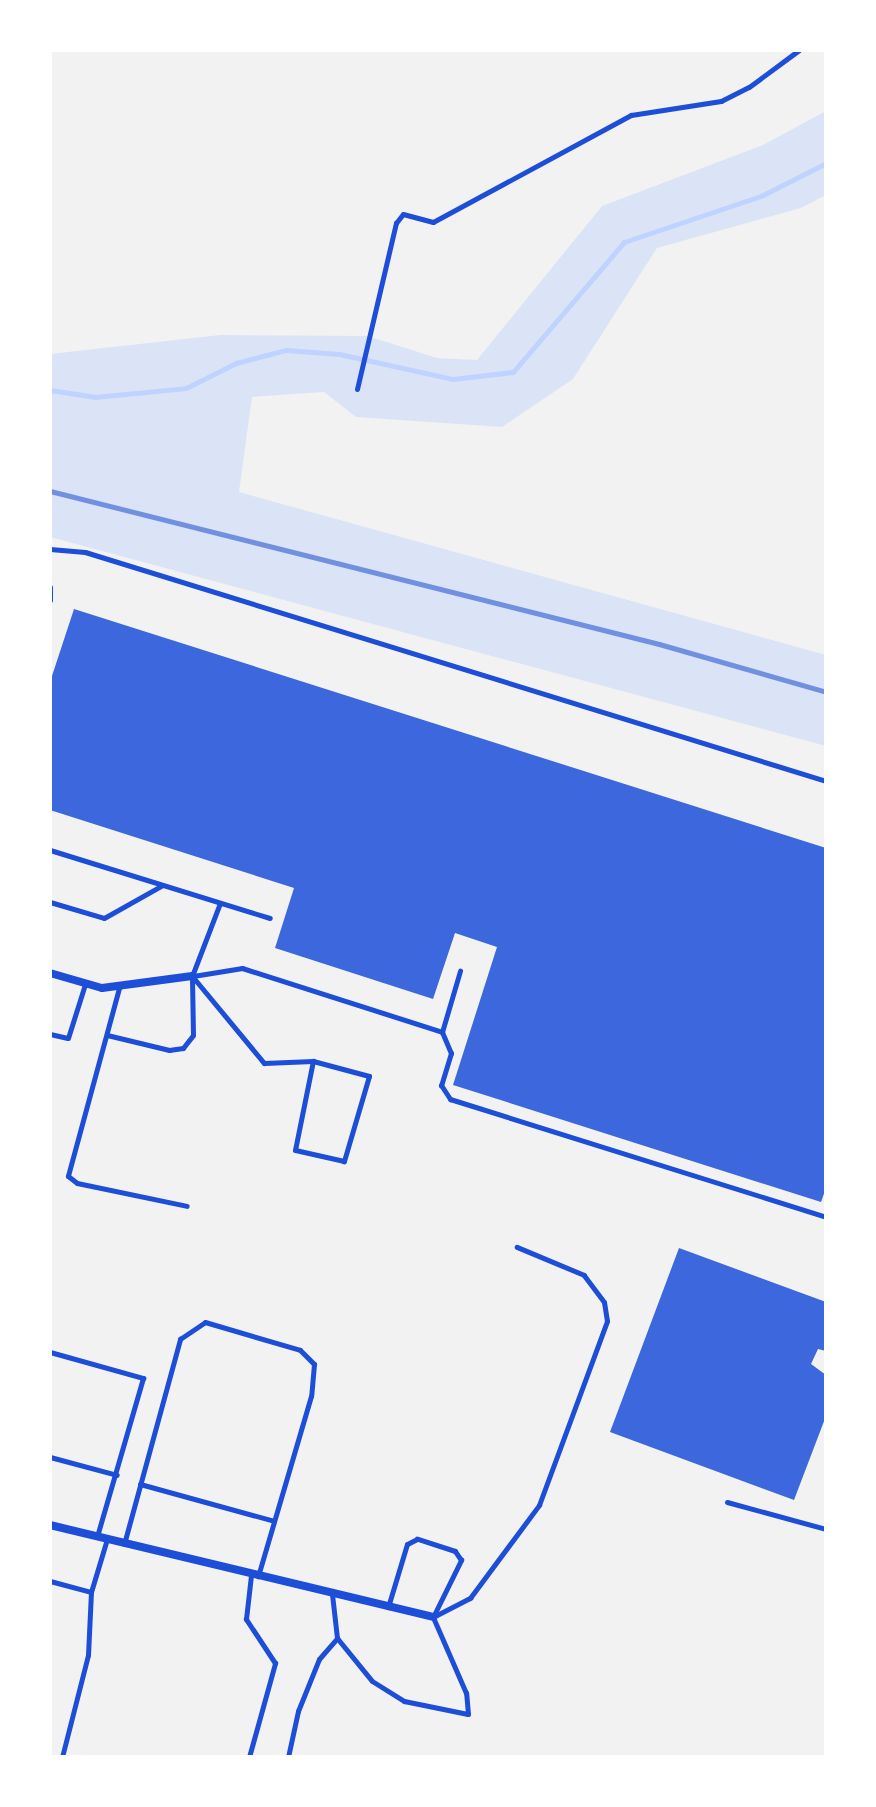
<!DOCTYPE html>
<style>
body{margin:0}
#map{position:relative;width:876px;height:1807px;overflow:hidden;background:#f2f2f2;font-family:"PT Sans",sans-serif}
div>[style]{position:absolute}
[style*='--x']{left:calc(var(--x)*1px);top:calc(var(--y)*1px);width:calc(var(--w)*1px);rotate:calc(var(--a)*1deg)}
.green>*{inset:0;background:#dbe4f7}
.stream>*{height:5px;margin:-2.5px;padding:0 2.5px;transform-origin:2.5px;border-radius:2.5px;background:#bfd3fe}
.building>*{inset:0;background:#3d67dc}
.service>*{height:5px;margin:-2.5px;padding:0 2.5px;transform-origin:2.5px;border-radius:2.5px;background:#1d4ed8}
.minor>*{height:8px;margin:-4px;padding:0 4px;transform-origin:4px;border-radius:4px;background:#1d4ed8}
.rail>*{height:5px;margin:-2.5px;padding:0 2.5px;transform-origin:2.5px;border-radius:2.5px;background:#7290e2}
span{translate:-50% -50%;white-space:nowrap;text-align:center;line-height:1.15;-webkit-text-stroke:6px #fff;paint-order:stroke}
.frame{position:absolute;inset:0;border:52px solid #fff;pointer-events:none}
</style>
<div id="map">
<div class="green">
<div style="clip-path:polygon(826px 111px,826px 195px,801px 208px,657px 248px,573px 379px,502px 427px,356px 417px,324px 392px,252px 397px,239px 492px,826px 655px,826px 746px,50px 537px,50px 354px,220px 335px,368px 336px,437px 358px,477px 360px,602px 206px,763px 145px)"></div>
</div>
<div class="stream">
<div style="--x:50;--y:390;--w:46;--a:8.8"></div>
<div style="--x:95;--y:397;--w:91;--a:-5.6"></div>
<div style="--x:186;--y:388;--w:56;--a:-26.6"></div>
<div style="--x:236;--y:363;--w:52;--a:-14.6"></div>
<div style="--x:286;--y:350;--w:53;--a:4.3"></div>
<div style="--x:339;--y:354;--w:117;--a:12.4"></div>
<div style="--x:453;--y:379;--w:60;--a:-6.7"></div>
<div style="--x:513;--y:372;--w:171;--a:-49.5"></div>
<div style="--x:624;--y:242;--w:145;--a:-18.6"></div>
<div style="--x:761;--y:196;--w:73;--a:-26.9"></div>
</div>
<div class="building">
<div style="clip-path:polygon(74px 609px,826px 848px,826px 1188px,821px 1202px,453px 1085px,497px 947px,455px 933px,433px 999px,275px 948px,294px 888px,50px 810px,50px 682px)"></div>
<div style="clip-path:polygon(679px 1248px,826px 1302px,826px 1351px,818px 1349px,811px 1364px,826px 1375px,826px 1416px,794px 1500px,610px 1432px)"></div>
</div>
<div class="service">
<div style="--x:357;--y:389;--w:171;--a:-76.8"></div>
<div style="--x:396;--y:223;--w:11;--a:-52"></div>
<div style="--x:403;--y:214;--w:31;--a:15"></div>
<div style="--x:433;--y:222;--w:225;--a:-28.4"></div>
<div style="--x:631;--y:115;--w:91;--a:-8.8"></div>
<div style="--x:721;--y:101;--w:31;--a:-27"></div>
<div style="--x:749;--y:87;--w:62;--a:-36.5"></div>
<div style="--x:50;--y:549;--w:35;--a:5"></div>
<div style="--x:85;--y:552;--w:776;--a:17.17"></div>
<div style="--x:50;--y:587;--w:13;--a:90"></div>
<div style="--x:50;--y:850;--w:230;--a:17.2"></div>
<div style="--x:50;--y:902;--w:56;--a:16.5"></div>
<div style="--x:104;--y:918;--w:65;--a:-29.3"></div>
<div style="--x:192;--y:976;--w:113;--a:50.4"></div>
<div style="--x:264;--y:1063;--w:49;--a:-2.3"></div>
<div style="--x:313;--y:1061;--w:58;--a:15"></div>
<div style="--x:369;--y:1076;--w:89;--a:106.4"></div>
<div style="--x:344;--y:1161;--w:50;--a:-167.3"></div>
<div style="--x:295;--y:1150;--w:91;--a:-78.6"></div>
<div style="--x:193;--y:976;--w:50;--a:-9.3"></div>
<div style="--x:242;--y:968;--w:210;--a:17.7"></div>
<div style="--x:442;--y:1032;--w:64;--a:-73.6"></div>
<div style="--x:119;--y:988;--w:195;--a:105.2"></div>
<div style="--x:68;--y:1176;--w:11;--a:38"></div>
<div style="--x:77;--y:1183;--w:112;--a:11.8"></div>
<div style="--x:442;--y:1032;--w:23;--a:67"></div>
<div style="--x:451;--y:1053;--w:34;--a:107"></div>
<div style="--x:441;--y:1085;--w:17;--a:57"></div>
<div style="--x:450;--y:1099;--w:394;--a:17.4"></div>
<div style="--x:50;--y:1034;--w:18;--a:13"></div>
<div style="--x:68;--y:1038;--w:57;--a:-72.5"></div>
<div style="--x:107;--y:1035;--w:64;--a:13.6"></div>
<div style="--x:169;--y:1050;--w:14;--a:-8"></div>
<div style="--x:183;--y:1048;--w:16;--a:-52"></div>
<div style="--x:193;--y:1035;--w:59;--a:-91"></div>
<div style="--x:192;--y:976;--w:78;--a:-69"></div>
<div style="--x:50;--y:1352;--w:97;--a:15.6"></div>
<div style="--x:143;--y:1378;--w:165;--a:106.2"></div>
<div style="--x:50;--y:1457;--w:69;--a:15"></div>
<div style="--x:140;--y:1484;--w:139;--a:15.4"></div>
<div style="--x:727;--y:1502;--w:103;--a:15.3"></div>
<div style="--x:124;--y:1544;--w:213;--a:-74.7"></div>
<div style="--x:180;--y:1339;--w:30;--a:-34"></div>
<div style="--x:205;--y:1322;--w:99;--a:16.4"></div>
<div style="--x:300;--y:1350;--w:20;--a:45"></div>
<div style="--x:314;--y:1364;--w:32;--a:95"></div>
<div style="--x:311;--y:1396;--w:188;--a:106.4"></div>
<div style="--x:50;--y:1581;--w:42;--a:15"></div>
<div style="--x:91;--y:1592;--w:55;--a:-73.2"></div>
<div style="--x:433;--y:1617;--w:42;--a:-27.2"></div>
<div style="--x:470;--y:1598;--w:116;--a:-53.4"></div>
<div style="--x:539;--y:1505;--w:196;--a:-69.7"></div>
<div style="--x:607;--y:1321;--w:19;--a:-99"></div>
<div style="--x:604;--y:1302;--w:34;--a:-127"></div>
<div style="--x:584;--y:1275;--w:73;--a:-157.3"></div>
<div style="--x:337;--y:1638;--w:55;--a:50.9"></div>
<div style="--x:372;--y:1681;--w:38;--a:32"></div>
<div style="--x:404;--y:1701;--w:65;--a:11.5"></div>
<div style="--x:468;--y:1714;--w:21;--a:-95"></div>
<div style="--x:466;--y:1693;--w:83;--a:-113.5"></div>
<div style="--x:433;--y:1617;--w:64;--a:-63.8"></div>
<div style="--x:461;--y:1560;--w:11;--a:-124"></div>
<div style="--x:455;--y:1551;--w:40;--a:-162"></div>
<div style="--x:417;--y:1539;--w:11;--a:153"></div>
<div style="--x:407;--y:1544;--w:66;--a:106.8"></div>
<div style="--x:62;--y:1757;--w:105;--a:-75.7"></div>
<div style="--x:88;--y:1655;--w:63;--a:-87.3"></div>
<div style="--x:249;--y:1757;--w:98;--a:-74.5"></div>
<div style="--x:275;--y:1663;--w:53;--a:-123.4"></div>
<div style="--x:246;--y:1619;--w:44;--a:-83.5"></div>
<div style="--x:288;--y:1757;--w:47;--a:-77.7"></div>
<div style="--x:298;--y:1711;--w:56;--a:-68"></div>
<div style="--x:319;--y:1659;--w:28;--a:-49"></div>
<div style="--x:337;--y:1638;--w:44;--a:-96.5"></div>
</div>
<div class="minor">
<div style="--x:50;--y:973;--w:54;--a:16.1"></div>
<div style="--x:102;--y:988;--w:91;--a:-7.6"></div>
<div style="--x:50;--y:1525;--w:394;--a:13.5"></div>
</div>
<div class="rail">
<div style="--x:50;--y:491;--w:628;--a:14.1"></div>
<div style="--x:659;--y:644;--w:174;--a:16"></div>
</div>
<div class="frame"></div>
</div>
